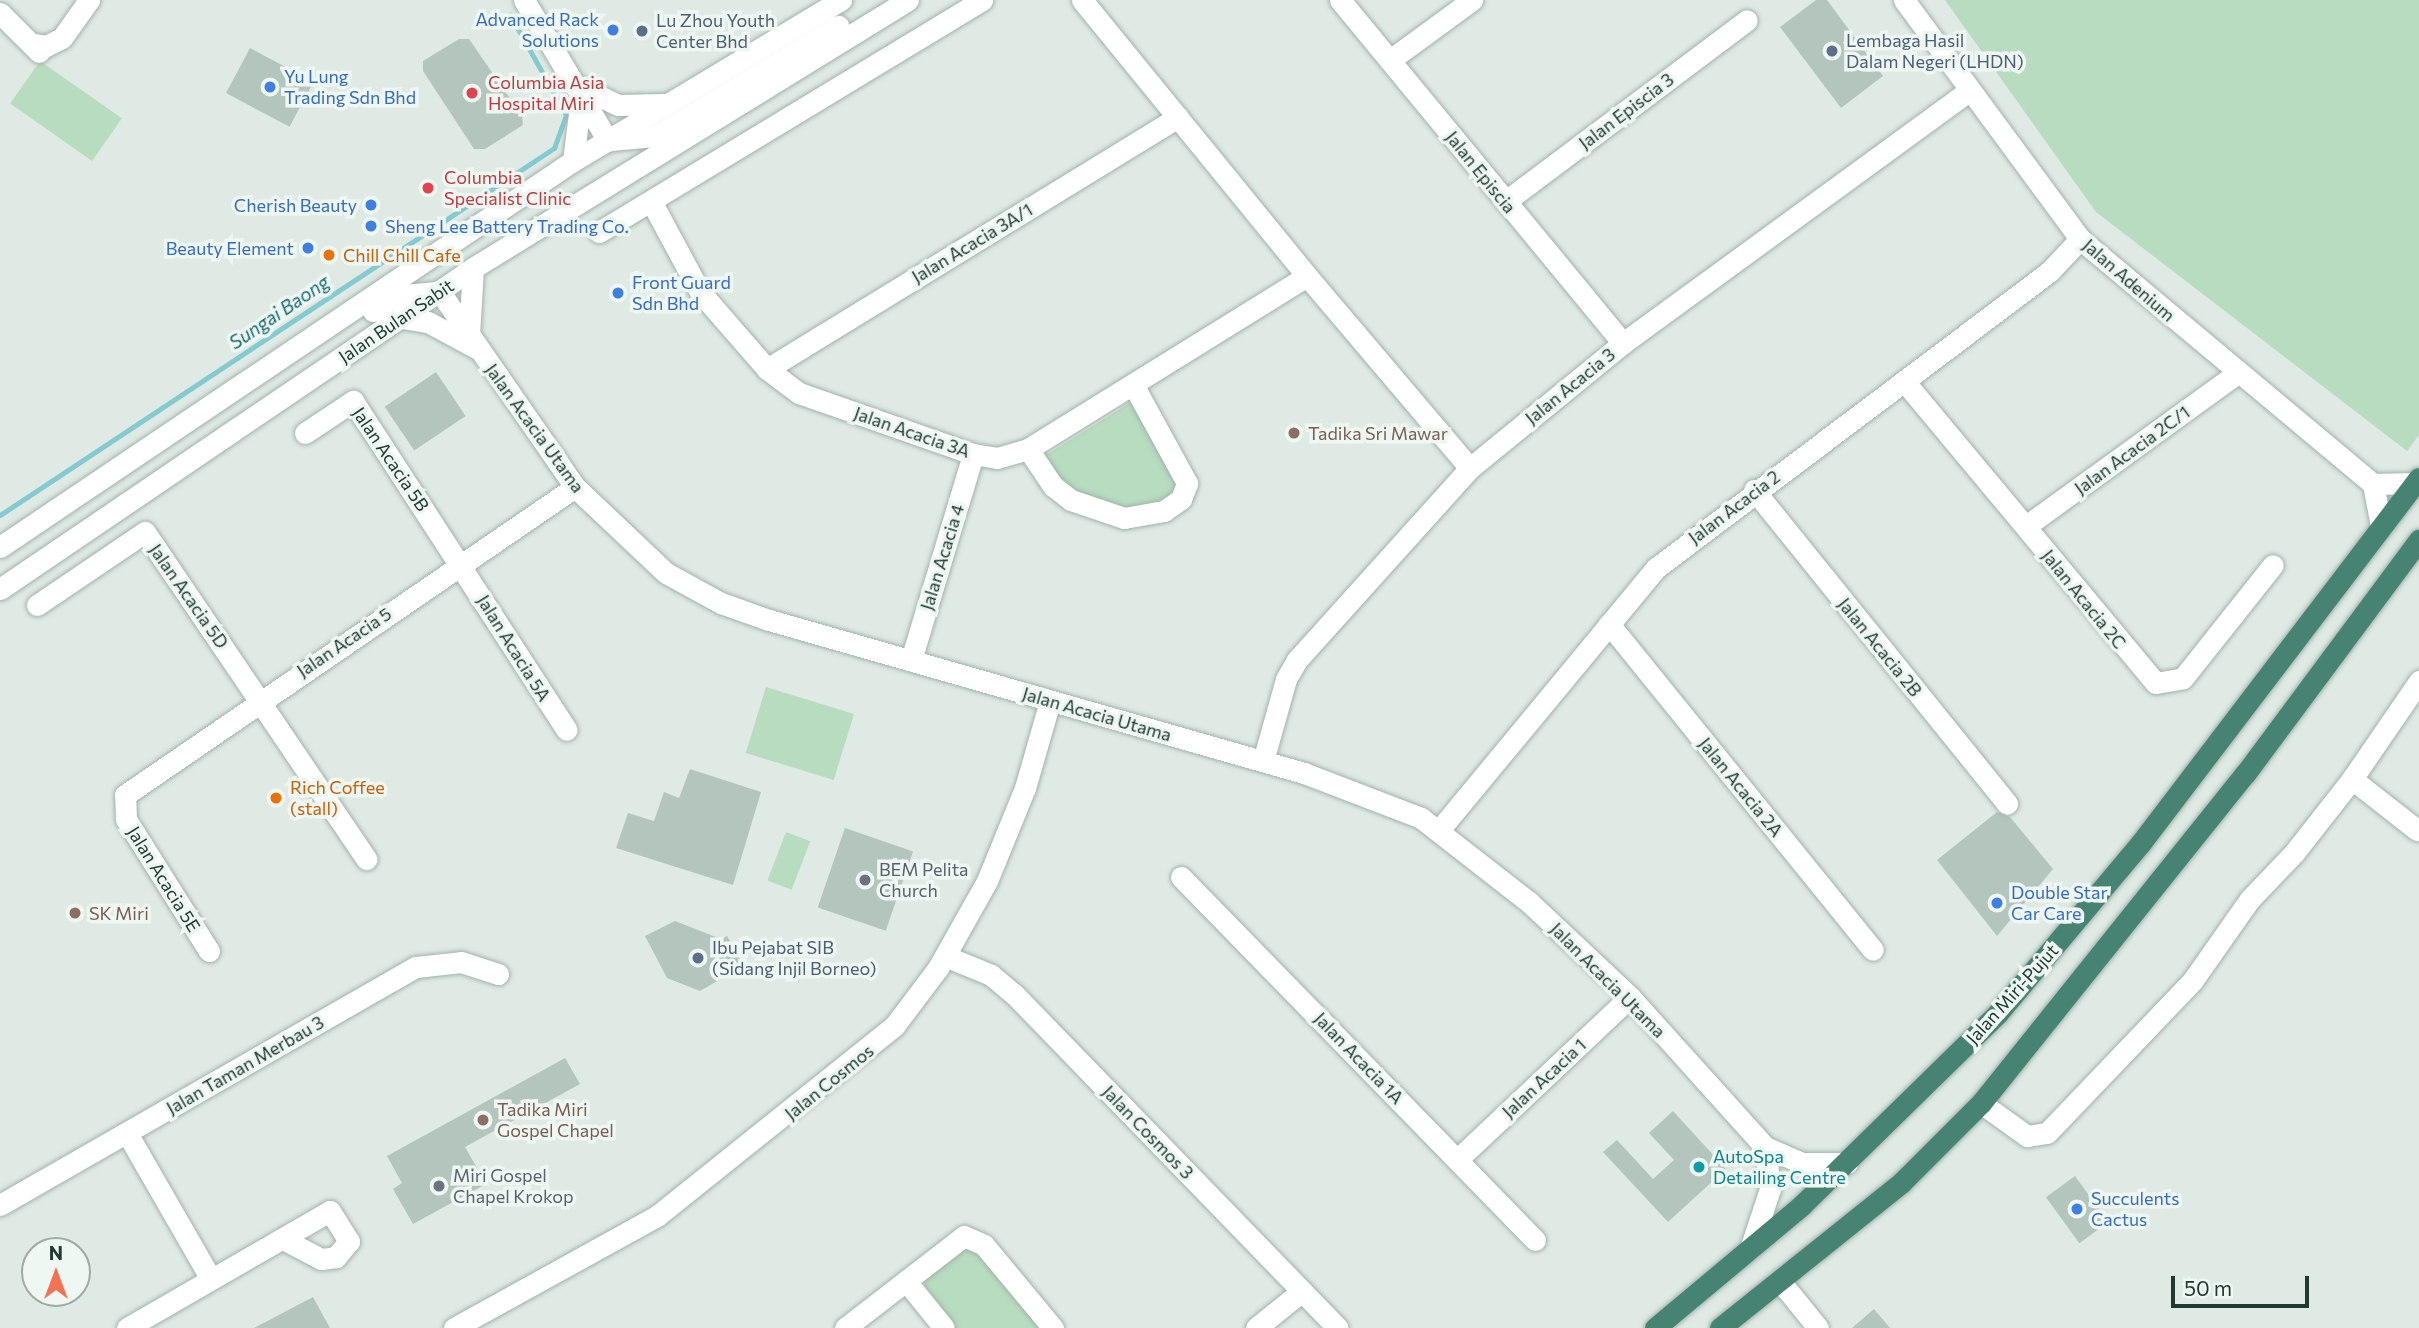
<!DOCTYPE html>
<style>
body{margin:0}
#map{position:relative;width:2419px;height:1328px;overflow:hidden;background:#dfeae4;font-family:Commissioner,sans-serif}
div>[style]{position:absolute}
[style*='--x']{left:calc(var(--x)*1px);top:calc(var(--y)*1px);width:calc(var(--w)*1px);rotate:calc(var(--a)*1deg)}
.green>*{inset:0;background:#b7dcbf;transform-origin:0 0}
.stream>*{height:5px;margin:-2.5px;padding:0 2.5px;transform-origin:2.5px;border-radius:2.5px;background:#85c9d1}
.building>*{inset:0;background:#b4c5bd;transform-origin:0 0}
.roads{filter:drop-shadow(0 0 2px #a2b2ab) drop-shadow(0 0 2px #a2b2ab)}
.minor>*{height:21px;margin:-10.5px;padding:0 10.5px;transform-origin:10.5px;border-radius:10.5px;background:#fff}
.tertiary>*{height:21px;margin:-10.5px;padding:0 10.5px;transform-origin:10.5px;border-radius:10.5px;background:#fff}
.secondary>*{height:21px;margin:-10.5px;padding:0 10.5px;transform-origin:10.5px;border-radius:10.5px;background:#fff}
.trunk>*{height:21px;margin:-10.5px;padding:0 10.5px;transform-origin:10.5px;border-radius:10.5px;background:#468372}
.dots>*{width:19px;height:19px;translate:-50% -50%;box-sizing:border-box;border:4px solid #eff7f2;border-radius:50%}
span{translate:-50% -50%;white-space:nowrap;text-align:center;line-height:1.15;-webkit-text-stroke:7px #eff7f2;paint-order:stroke}
.shop-label{font-size:18px;color:#366cbe}
.right{translate:-100% -50%;text-align:right}
.left{translate:0 -50%;text-align:left}
.service-label{font-size:18px;color:#4e5e75}
.health-label{font-size:18px;color:#be3a42}
.street-label{font-size:18px;color:#203a32}
.food-label{font-size:18px;color:#c56008}
.education-label{font-size:18px;color:#785e54}
.worship-label{font-size:18px;color:#5b616d}
.culture-label{font-size:18px;color:#0d838f}
.water-label{font-size:19px;color:#1a6c76;font-style:italic}
.north{position:absolute;left:21px;top:1237px;width:70px;height:70px;box-sizing:border-box;background:#eff7f2;border:2px solid #9caba5;border-radius:50%;rotate:0deg;font-size:19px;font-weight:700;line-height:28px;text-align:center;color:#203a32}
.north::after{content:'';display:block;margin:auto;width:24px;height:32px;background:#f37253;clip-path:polygon(50% 0,100% 100%,50% 72%,0 100%)}
.scale{position:absolute;left:2171px;top:1276px;width:138px;height:32px;box-sizing:border-box;border:4px solid #203a32;border-top:0;padding-left:9px;font-size:21px;line-height:24px;white-space:nowrap;color:#203a32;-webkit-text-stroke:5px #eff7f2;paint-order:stroke}
</style>
<div id="map">
<div class="green">
<div style="clip-path:polygon(1945px 0,2419px 0,2419px 435px,2407px 451px,2096px 212px)"></div>
<div style="left:40px;top:61px;width:100px;height:52px;rotate:35deg"></div>
<div style="clip-path:polygon(1133px 401px,1181px 491px,1153px 510px,1128px 513px,1066px 490px,1046px 455px)"></div>
<div style="left:766px;top:687px;width:92px;height:69px;rotate:17deg"></div>
<div style="left:786px;top:832px;width:26px;height:52px;rotate:21deg"></div>
<div style="clip-path:polygon(962px 1243px,981px 1249px,1044px 1328px,954px 1328px,926px 1293px,924px 1278px)"></div>
</div>
<div class="stream">
<div style="--x:0;--y:515;--w:665;--a:-33.52"></div>
<div style="--x:554;--y:148;--w:35;--a:-70"></div>
<div style="--x:566;--y:115;--w:115;--a:-119.2"></div>
</div>
<div class="building">
<div style="clip-path:polygon(1816px 0,1827px 0,1883px 76px,1841px 108px,1780px 27px)"></div>
<div style="clip-path:polygon(459px 39px,469px 39px,522px 116px,523px 125px,485px 149px,474px 149px,423px 71px,423px 61px)"></div>
<div style="left:250px;top:48px;width:72px;height:51px;rotate:28deg"></div>
<div style="left:436px;top:372px;width:53px;height:62px;rotate:56deg"></div>
<div style="clip-path:polygon(690px 769px,761px 792px,733px 885px,616px 848px,628px 813px,654px 821px,664px 792px,679px 798px)"></div>
<div style="clip-path:polygon(1997px 812px,2010px 817px,2053px 869px,1997px 936px,1937px 860px)"></div>
<div style="left:845px;top:828px;width:72px;height:84px;rotate:19deg"></div>
<div style="clip-path:polygon(675px 921px,721px 939px,727px 936px,744px 966px,700px 991px,667px 978px,645px 936px)"></div>
<div style="clip-path:polygon(565px 1058px,580px 1084px,465px 1147px,486px 1184px,413px 1224px,393px 1189px,402px 1183px,387px 1156px)"></div>
<div style="clip-path:polygon(1673px 1111px,1726px 1169px,1668px 1222px,1603px 1152px,1617px 1140px,1653px 1179px,1674px 1160px,1649px 1133px)"></div>
<div style="left:2075px;top:1176px;width:57px;height:36px;rotate:54deg"></div>
<div style="clip-path:polygon(313px 1297px,330px 1328px,254px 1328px)"></div>
<div style="clip-path:polygon(1874px 1309px,1890px 1328px,1852px 1328px)"></div>
</div>
<div class="roads">
<div class="minor">
<div style="--x:524;--y:0;--w:164;--a:59.2"></div>
<div style="--x:1082;--y:0;--w:356;--a:50.8"></div>
<div style="--x:1340;--y:0;--w:445;--a:50.5"></div>
<div style="--x:1904;--y:0;--w:297;--a:53.6"></div>
<div style="--x:2080;--y:239;--w:382;--a:39.9"></div>
<div style="--x:2373;--y:484;--w:42;--a:-1.4"></div>
<div style="--x:0;--y:13;--w:55;--a:45"></div>
<div style="--x:35;--y:44;--w:11;--a:10"></div>
<div style="--x:46;--y:46;--w:18;--a:-27"></div>
<div style="--x:62;--y:38;--w:47;--a:-54.6"></div>
<div style="--x:1390;--y:60;--w:102;--a:-36.2"></div>
<div style="--x:651;--y:201;--w:103;--a:61.7"></div>
<div style="--x:700;--y:292;--w:102;--a:49"></div>
<div style="--x:767;--y:369;--w:40;--a:37"></div>
<div style="--x:799;--y:393;--w:184;--a:19.3"></div>
<div style="--x:973;--y:454;--w:24;--a:9"></div>
<div style="--x:997;--y:458;--w:32;--a:-16"></div>
<div style="--x:1028;--y:449;--w:328;--a:-31.8"></div>
<div style="--x:1307;--y:276;--w:252;--a:49.7"></div>
<div style="--x:1506;--y:201;--w:301;--a:-36.9"></div>
<div style="--x:599;--y:232;--w:448;--a:-31.2"></div>
<div style="--x:440;--y:292;--w:237;--a:55.3"></div>
<div style="--x:575;--y:487;--w:125;--a:43.4"></div>
<div style="--x:666;--y:573;--w:63;--a:28.6"></div>
<div style="--x:721;--y:603;--w:51;--a:19.5"></div>
<div style="--x:769;--y:620;--w:556;--a:15.96"></div>
<div style="--x:1304;--y:773;--w:125;--a:21"></div>
<div style="--x:1421;--y:818;--w:137;--a:37.9"></div>
<div style="--x:1529;--y:902;--w:139;--a:43.2"></div>
<div style="--x:1630;--y:997;--w:202;--a:48"></div>
<div style="--x:1765;--y:1147;--w:40;--a:23.4"></div>
<div style="--x:1802;--y:1163;--w:45;--a:0"></div>
<div style="--x:767;--y:369;--w:482;--a:-31.5"></div>
<div style="--x:1904;--y:381;--w:393;--a:50.2"></div>
<div style="--x:2156;--y:683;--w:27;--a:-10"></div>
<div style="--x:2183;--y:678;--w:144;--a:-51.5"></div>
<div style="--x:305;--y:433;--w:58;--a:-33.7"></div>
<div style="--x:353;--y:401;--w:392;--a:57"></div>
<div style="--x:1028;--y:449;--w:45;--a:56"></div>
<div style="--x:1053;--y:486;--w:23;--a:38"></div>
<div style="--x:1071;--y:500;--w:56;--a:18.8"></div>
<div style="--x:1124;--y:518;--w:41;--a:-9.9"></div>
<div style="--x:1164;--y:511;--w:21;--a:-35"></div>
<div style="--x:1181;--y:499;--w:17;--a:-69"></div>
<div style="--x:1187;--y:483;--w:111;--a:-118.7"></div>
<div style="--x:2373;--y:484;--w:43;--a:79.2"></div>
<div style="--x:1754;--y:490;--w:403;--a:51.1"></div>
<div style="--x:2026;--y:526;--w:261;--a:-35.9"></div>
<div style="--x:37;--y:605;--w:130;--a:-34.1"></div>
<div style="--x:145;--y:532;--w:395;--a:55.9"></div>
<div style="--x:1609;--y:624;--w:419;--a:51"></div>
<div style="--x:911;--y:660;--w:215;--a:-73.2"></div>
<div style="--x:1263;--y:761;--w:85;--a:-74.3"></div>
<div style="--x:1286;--y:679;--w:22;--a:-60"></div>
<div style="--x:1297;--y:660;--w:258;--a:-48"></div>
<div style="--x:1470;--y:468;--w:198;--a:-39.2"></div>
<div style="--x:1623;--y:343;--w:427;--a:-36.1"></div>
<div style="--x:2352;--y:779;--w:83;--a:38.1"></div>
<div style="--x:1440;--y:829;--w:339;--a:-50.4"></div>
<div style="--x:1656;--y:568;--w:493;--a:-37"></div>
<div style="--x:2050;--y:271;--w:44;--a:-46.8"></div>
<div style="--x:1181;--y:877;--w:507;--a:45.72"></div>
<div style="--x:209;--y:951;--w:156;--a:-122.2"></div>
<div style="--x:126;--y:819;--w:24;--a:-92"></div>
<div style="--x:125;--y:795;--w:545;--a:-34.39"></div>
<div style="--x:945;--y:956;--w:50;--a:22.4"></div>
<div style="--x:991;--y:975;--w:30;--a:40"></div>
<div style="--x:1014;--y:994;--w:465;--a:45.9"></div>
<div style="--x:1981;--y:1103;--w:57;--a:35.7"></div>
<div style="--x:2027;--y:1136;--w:20;--a:-9"></div>
<div style="--x:2047;--y:1133;--w:211;--a:-46.3"></div>
<div style="--x:2193;--y:980;--w:99;--a:-54.9"></div>
<div style="--x:2250;--y:899;--w:64;--a:-46.3"></div>
<div style="--x:2294;--y:853;--w:94;--a:-51.9"></div>
<div style="--x:2352;--y:779;--w:119;--a:-55.6"></div>
<div style="--x:127;--y:1133;--w:168;--a:60.1"></div>
<div style="--x:1458;--y:1159;--w:236;--a:-43.3"></div>
<div style="--x:0;--y:1205;--w:479;--a:-29.8"></div>
<div style="--x:416;--y:967;--w:45;--a:-6.3"></div>
<div style="--x:461;--y:962;--w:39;--a:18"></div>
<div style="--x:1750;--y:1249;--w:63;--a:-71.6"></div>
<div style="--x:1770;--y:1189;--w:42;--a:-96.8"></div>
<div style="--x:906;--y:1281;--w:60;--a:51"></div>
<div style="--x:1780;--y:1281;--w:60;--a:51"></div>
<div style="--x:127;--y:1328;--w:234;--a:-30"></div>
<div style="--x:330;--y:1211;--w:36;--a:58"></div>
<div style="--x:349;--y:1241;--w:21;--a:129"></div>
<div style="--x:336;--y:1257;--w:15;--a:172"></div>
<div style="--x:321;--y:1259;--w:43;--a:-152.2"></div>
<div style="--x:845;--y:1328;--w:150;--a:-37.7"></div>
<div style="--x:964;--y:1236;--w:22;--a:24"></div>
<div style="--x:984;--y:1245;--w:108;--a:50.3"></div>
<div style="--x:1256;--y:1328;--w:59;--a:-38.8"></div>
</div>
<div class="tertiary">
<div style="--x:454;--y:1328;--w:232;--a:-28.9"></div>
<div style="--x:657;--y:1216;--w:305;--a:-38.7"></div>
<div style="--x:895;--y:1025;--w:71;--a:-53"></div>
<div style="--x:938;--y:968;--w:100;--a:-60.6"></div>
<div style="--x:987;--y:881;--w:100;--a:-67.8"></div>
<div style="--x:1025;--y:788;--w:91;--a:-74"></div>
</div>
<div class="secondary">
<div style="--x:572;--y:83;--w:51;--a:25.6"></div>
<div style="--x:618;--y:105;--w:45;--a:-1.3"></div>
<div style="--x:610;--y:140;--w:45;--a:-5.1"></div>
<div style="--x:655;--y:136;--w:214;--a:-31"></div>
<div style="--x:573;--y:161;--w:64;--a:-82.8"></div>
<div style="--x:373;--y:311;--w:34;--a:-28"></div>
<div style="--x:403;--y:295;--w:37;--a:-5"></div>
<div style="--x:402;--y:318;--w:26;--a:9"></div>
<div style="--x:428;--y:322;--w:57;--a:28.4"></div>
<div style="--x:469;--y:335;--w:67;--a:-86.6"></div>
<div style="--x:0;--y:547;--w:691;--a:-33.97"></div>
<div style="--x:573;--y:161;--w:313;--a:-31"></div>
<div style="--x:0;--y:589;--w:572;--a:-34.16"></div>
<div style="--x:473;--y:268;--w:511;--a:-31.64"></div>
</div>
<div class="trunk">
<div style="--x:1655;--y:1328;--w:192;--a:-39.9"></div>
<div style="--x:1802;--y:1205;--w:274;--a:-44.4"></div>
<div style="--x:1998;--y:1013;--w:221;--a:-50"></div>
<div style="--x:2140;--y:844;--w:460;--a:-52.7"></div>
<div style="--x:1720;--y:1328;--w:233;--a:-38.7"></div>
<div style="--x:1902;--y:1182;--w:112;--a:-45"></div>
<div style="--x:1981;--y:1103;--w:422;--a:-51.3"></div>
<div style="--x:2245;--y:774;--w:292;--a:-53.4"></div>
</div>
</div>
<div class="dots">
<div style="left:613px;top:30px;background:#3f7fe0"></div>
<div style="left:642px;top:31px;background:#5c6f8a"></div>
<div style="left:1832px;top:51px;background:#5c6f8a"></div>
<div style="left:270px;top:87px;background:#3f7fe0"></div>
<div style="left:472px;top:93px;background:#e0444e"></div>
<div style="left:428px;top:188px;background:#e0444e"></div>
<div style="left:371px;top:205px;background:#3f7fe0"></div>
<div style="left:371px;top:226px;background:#3f7fe0"></div>
<div style="left:308px;top:248px;background:#3f7fe0"></div>
<div style="left:329px;top:255px;background:#e8710a"></div>
<div style="left:618px;top:293px;background:#3f7fe0"></div>
<div style="left:1294px;top:433px;background:#8d6e63"></div>
<div style="left:276px;top:798px;background:#e8710a"></div>
<div style="left:865px;top:880px;background:#6b7280"></div>
<div style="left:1997px;top:903px;background:#3f7fe0"></div>
<div style="left:75px;top:913px;background:#8d6e63"></div>
<div style="left:698px;top:958px;background:#5c6f8a"></div>
<div style="left:483px;top:1120px;background:#8d6e63"></div>
<div style="left:1699px;top:1167px;background:#0f9aa8"></div>
<div style="left:439px;top:1186px;background:#6b7280"></div>
<div style="left:2077px;top:1209px;background:#3f7fe0"></div>
</div>
<div class="shop-label">
<span class="right" style="left:599px;top:30px">Advanced Rack<br>Solutions</span>
<span class="left" style="left:284px;top:87px">Yu Lung<br>Trading Sdn Bhd</span>
<span class="right" style="left:357px;top:205px">Cherish Beauty</span>
<span class="left" style="left:385px;top:226px">Sheng Lee Battery Trading Co.</span>
<span class="right" style="left:294px;top:248px">Beauty Element</span>
<span class="left" style="left:632px;top:293px">Front Guard<br>Sdn Bhd</span>
<span class="left" style="left:2011px;top:903px">Double Star<br>Car Care</span>
<span class="left" style="left:2091px;top:1209px">Succulents<br>Cactus</span>
</div>
<div class="service-label">
<span class="left" style="left:656px;top:31px">Lu Zhou Youth<br>Center Bhd</span>
<span class="left" style="left:1846px;top:51px">Lembaga Hasil<br>Dalam Negeri (LHDN)</span>
<span class="left" style="left:712px;top:958px">Ibu Pejabat SIB<br>(Sidang Injil Borneo)</span>
</div>
<div class="health-label">
<span class="left" style="left:488px;top:93px">Columbia Asia<br>Hospital Miri</span>
<span class="left" style="left:444px;top:188px">Columbia<br>Specialist Clinic</span>
</div>
<div class="street-label">
<span style="left:1626px;top:111px;rotate:-37deg">Jalan Episcia 3</span>
<span style="left:1481px;top:172px;rotate:51deg">Jalan Episcia</span>
<span style="left:972px;top:243px;rotate:-31deg">Jalan Acacia 3A/1</span>
<span style="left:2129px;top:280px;rotate:41deg">Jalan Adenium</span>
<span style="left:396px;top:321px;rotate:-34deg">Jalan Bulan Sabit</span>
<span style="left:1570px;top:386px;rotate:-39deg">Jalan Acacia 3</span>
<span style="left:535px;top:428px;rotate:54deg">Jalan Acacia Utama</span>
<span style="left:912px;top:432px;rotate:19deg">Jalan Acacia 3A</span>
<span style="left:2132px;top:450px;rotate:-36deg">Jalan Acacia 2C/1</span>
<span style="left:391px;top:459px;rotate:56deg">Jalan Acacia 5B</span>
<span style="left:1734px;top:507px;rotate:-37deg">Jalan Acacia 2</span>
<span style="left:942px;top:557px;rotate:-73deg">Jalan Acacia 4</span>
<span style="left:189px;top:596px;rotate:55deg">Jalan Acacia 5D</span>
<span style="left:2084px;top:599px;rotate:51deg">Jalan Acacia 2C</span>
<span style="left:344px;top:642px;rotate:-34deg">Jalan Acacia 5</span>
<span style="left:1880px;top:647px;rotate:51deg">Jalan Acacia 2B</span>
<span style="left:514px;top:648px;rotate:58deg">Jalan Acacia 5A</span>
<span style="left:1097px;top:714px;rotate:16deg">Jalan Acacia Utama</span>
<span style="left:1741px;top:787px;rotate:51deg">Jalan Acacia 2A</span>
<span style="left:164px;top:879px;rotate:58deg">Jalan Acacia 5E</span>
<span style="left:1608px;top:980px;rotate:45deg">Jalan Acacia Utama</span>
<span style="left:2012px;top:994px;rotate:-48deg">Jalan Miri-Pujut</span>
<span style="left:1359px;top:1058px;rotate:46deg">Jalan Acacia 1A</span>
<span style="left:245px;top:1065px;rotate:-30deg">Jalan Taman Merbau 3</span>
<span style="left:1544px;top:1078px;rotate:-43deg">Jalan Acacia 1</span>
<span style="left:829px;top:1082px;rotate:-39deg">Jalan Cosmos</span>
<span style="left:1148px;top:1132px;rotate:46deg">Jalan Cosmos 3</span>
</div>
<div class="food-label">
<span class="left" style="left:343px;top:255px">Chill Chill Cafe</span>
<span class="left" style="left:290px;top:798px">Rich Coffee<br>(stall)</span>
</div>
<div class="education-label">
<span class="left" style="left:1308px;top:433px">Tadika Sri Mawar</span>
<span class="left" style="left:89px;top:913px">SK Miri</span>
<span class="left" style="left:497px;top:1120px">Tadika Miri<br>Gospel Chapel</span>
</div>
<div class="worship-label">
<span class="left" style="left:879px;top:880px">BEM Pelita<br>Church</span>
<span class="left" style="left:453px;top:1186px">Miri Gospel<br>Chapel Krokop</span>
</div>
<div class="culture-label">
<span class="left" style="left:1713px;top:1167px">AutoSpa<br>Detailing Centre</span>
</div>
<div class="water-label">
<span style="left:279px;top:312px;rotate:-34deg">Sungai Baong</span>
</div>
<div class="north">N</div>
<div class="scale">50 m</div>
</div>
